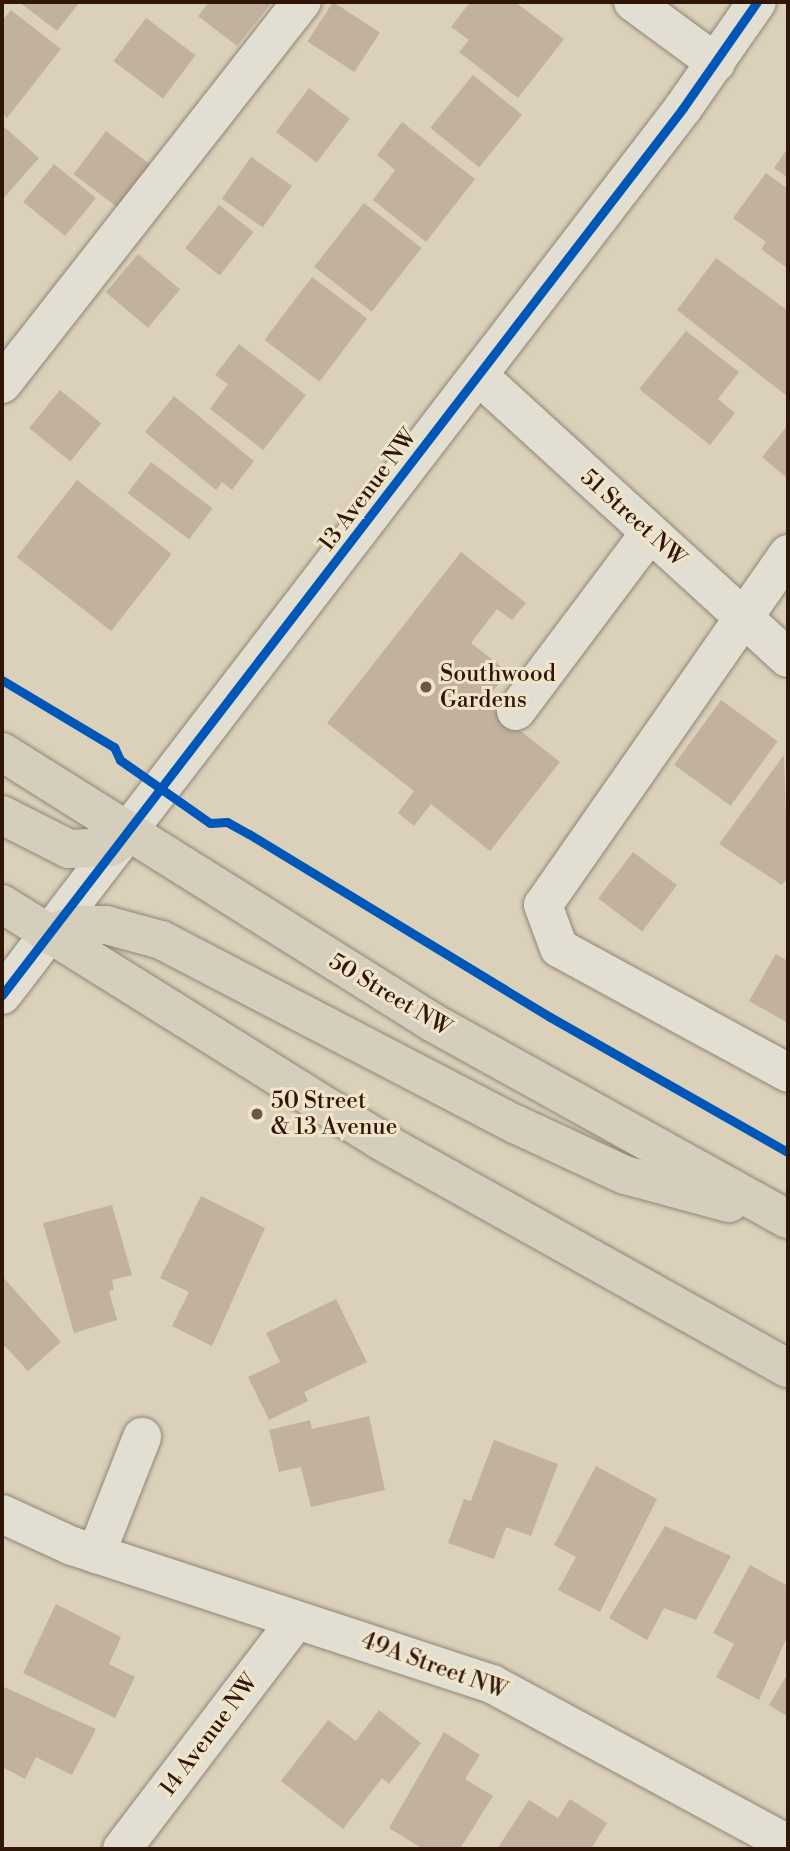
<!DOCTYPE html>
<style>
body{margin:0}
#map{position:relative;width:790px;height:1851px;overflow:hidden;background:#dbd1ba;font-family:"Libre Bodoni",serif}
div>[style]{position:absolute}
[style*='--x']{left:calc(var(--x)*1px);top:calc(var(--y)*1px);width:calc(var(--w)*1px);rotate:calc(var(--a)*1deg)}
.building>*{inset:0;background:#c2b19e;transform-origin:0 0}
.roads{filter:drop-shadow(0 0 2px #8f8577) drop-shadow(0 0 2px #8f8577)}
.minor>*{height:38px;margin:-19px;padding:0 19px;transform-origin:19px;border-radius:19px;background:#e3ded2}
.major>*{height:38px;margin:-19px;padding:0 19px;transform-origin:19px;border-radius:19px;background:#d6cebd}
.cycleway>*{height:9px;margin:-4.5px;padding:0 4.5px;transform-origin:4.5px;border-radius:4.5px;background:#0057b8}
.dots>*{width:19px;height:19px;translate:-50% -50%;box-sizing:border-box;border:4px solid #f0e5ca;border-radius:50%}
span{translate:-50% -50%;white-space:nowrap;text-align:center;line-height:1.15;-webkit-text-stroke:6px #f0e5ca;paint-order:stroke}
.street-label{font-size:23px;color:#301609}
.poi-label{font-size:23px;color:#301609}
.left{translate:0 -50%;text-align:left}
.frame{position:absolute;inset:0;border:4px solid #301609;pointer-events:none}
</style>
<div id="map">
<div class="building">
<div style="clip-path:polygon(19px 2px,80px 2px,57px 31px)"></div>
<div style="clip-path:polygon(209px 2px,272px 2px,237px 46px,198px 16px)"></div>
<div style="left:333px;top:2px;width:56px;height:47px;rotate:33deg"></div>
<div style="clip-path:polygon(470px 2px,515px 2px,564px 39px,518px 98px,459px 52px,469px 40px,451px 27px)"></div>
<div style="clip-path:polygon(11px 10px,61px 49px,7px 118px,2px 114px,2px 21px)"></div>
<div style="left:146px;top:18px;width:62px;height:54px;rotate:37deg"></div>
<div style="left:473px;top:75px;width:63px;height:68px;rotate:39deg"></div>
<div style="left:309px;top:88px;width:51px;height:55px;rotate:37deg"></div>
<div style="clip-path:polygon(402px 122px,475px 179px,426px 242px,373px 200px,395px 170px,377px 155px)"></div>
<div style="clip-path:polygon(2px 125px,39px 158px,2px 200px)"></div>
<div style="left:106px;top:131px;width:58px;height:54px;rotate:37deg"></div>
<div style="clip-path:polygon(788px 148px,788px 178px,774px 168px)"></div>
<div style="left:251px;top:157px;width:50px;height:51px;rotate:35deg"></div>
<div style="left:54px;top:164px;width:54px;height:49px;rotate:39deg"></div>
<div style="clip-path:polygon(766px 173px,788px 189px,788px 269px,761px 249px,766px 242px,733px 218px)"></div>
<div style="left:364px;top:203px;width:73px;height:81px;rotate:38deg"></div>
<div style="left:219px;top:205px;width:44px;height:55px;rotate:38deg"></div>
<div style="left:138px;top:254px;width:55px;height:50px;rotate:40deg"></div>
<div style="clip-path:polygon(716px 258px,788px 311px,788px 397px,677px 310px)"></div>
<div style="left:312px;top:277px;width:69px;height:79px;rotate:37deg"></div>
<div style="clip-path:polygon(686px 331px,739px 372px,718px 399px,735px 413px,710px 445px,639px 389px)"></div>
<div style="clip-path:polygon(239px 344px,306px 395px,263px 450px,210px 409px,228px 384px,215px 375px)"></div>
<div style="left:60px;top:390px;width:53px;height:49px;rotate:39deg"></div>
<div style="clip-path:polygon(174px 396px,254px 461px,232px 490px,222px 482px,216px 490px,145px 432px)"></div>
<div style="clip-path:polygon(788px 425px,788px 479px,762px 457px)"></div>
<div style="left:151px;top:462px;width:77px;height:39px;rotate:37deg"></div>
<div style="left:77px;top:480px;width:120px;height:98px;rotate:38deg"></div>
<div style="clip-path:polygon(461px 552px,526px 603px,512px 620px,497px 609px,471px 643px,508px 672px,484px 702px,560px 762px,490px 851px,431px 804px,414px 826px,398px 813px,414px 791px,327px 723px)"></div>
<div style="left:721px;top:700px;width:70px;height:80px;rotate:36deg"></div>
<div style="clip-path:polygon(784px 755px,788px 877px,782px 885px,719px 844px)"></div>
<div style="left:633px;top:852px;width:55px;height:58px;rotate:37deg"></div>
<div style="clip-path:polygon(776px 954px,788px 961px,788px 1023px,749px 1001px)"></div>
<div style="clip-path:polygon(201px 1196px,265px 1228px,212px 1346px,172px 1326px,189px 1292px,160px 1278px)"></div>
<div style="clip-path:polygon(112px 1205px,132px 1275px,112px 1280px,114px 1290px,109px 1291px,117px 1320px,74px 1333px,43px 1223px)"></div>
<div style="clip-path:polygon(2px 1276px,61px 1342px,28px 1371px,5px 1346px,2px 1349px)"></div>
<div style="clip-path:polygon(336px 1299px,367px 1362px,304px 1392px,308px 1401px,269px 1420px,248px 1377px,280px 1362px,266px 1333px)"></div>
<div style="clip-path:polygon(369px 1416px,385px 1490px,311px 1507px,301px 1467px,279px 1472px,269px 1430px,310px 1420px,312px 1429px)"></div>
<div style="clip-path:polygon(494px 1440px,558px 1464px,531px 1536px,506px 1527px,494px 1559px,448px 1543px,464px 1499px,471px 1501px)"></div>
<div style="clip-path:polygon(596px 1466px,657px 1499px,600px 1612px,558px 1590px,576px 1557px,554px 1545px)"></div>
<div style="clip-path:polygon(665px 1526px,731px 1556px,696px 1620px,664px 1608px,647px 1640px,609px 1618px)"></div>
<div style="clip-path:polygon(750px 1565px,788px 1586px,788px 1635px,759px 1700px,716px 1677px,734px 1644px,713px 1633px)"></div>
<div style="clip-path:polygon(56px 1604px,121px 1637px,109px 1664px,135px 1677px,115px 1718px,23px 1673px)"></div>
<div style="clip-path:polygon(788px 1673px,788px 1717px,769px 1705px)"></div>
<div style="clip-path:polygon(2px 1686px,96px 1729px,72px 1775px,36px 1757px,25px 1779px,2px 1767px)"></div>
<div style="clip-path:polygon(379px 1710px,421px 1743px,389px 1784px,382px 1778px,343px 1829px,281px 1781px,328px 1720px,356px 1741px)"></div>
<div style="clip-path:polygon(444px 1732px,480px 1755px,465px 1779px,493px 1796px,460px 1849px,423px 1849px,389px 1828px)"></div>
<div style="clip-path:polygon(570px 1799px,607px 1823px,591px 1849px,497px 1849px,529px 1800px,558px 1818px)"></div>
</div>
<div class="roads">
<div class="minor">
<div style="--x:633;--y:2;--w:103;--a:36.3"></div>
<div style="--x:479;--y:376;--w:418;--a:42.4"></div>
<div style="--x:2;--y:384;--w:486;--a:-51.9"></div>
<div style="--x:788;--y:554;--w:428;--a:124.9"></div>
<div style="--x:543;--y:905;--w:46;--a:69.6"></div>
<div style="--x:559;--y:948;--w:261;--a:28.6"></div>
<div style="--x:516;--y:711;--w:221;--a:-53.1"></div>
<div style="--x:2;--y:995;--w:1118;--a:-52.48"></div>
<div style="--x:683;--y:108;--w:129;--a:-55.1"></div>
<div style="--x:2;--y:1514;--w:77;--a:24.6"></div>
<div style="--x:72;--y:1546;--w:442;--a:18.2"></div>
<div style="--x:492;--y:1684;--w:336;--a:28.4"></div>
<div style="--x:96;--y:1554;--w:126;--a:-68.5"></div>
<div style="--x:122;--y:1849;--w:287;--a:-52.7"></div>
</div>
<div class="major">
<div style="--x:2;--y:752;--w:508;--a:32.12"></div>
<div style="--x:432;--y:1022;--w:407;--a:29"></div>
<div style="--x:2;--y:815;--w:75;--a:26.9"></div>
<div style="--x:69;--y:849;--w:42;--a:-2.7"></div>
<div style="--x:111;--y:847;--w:24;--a:-36"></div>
<div style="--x:2;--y:904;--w:447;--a:32"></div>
<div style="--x:381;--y:1141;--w:466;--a:29.2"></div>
<div style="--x:48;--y:935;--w:27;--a:-22"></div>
<div style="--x:73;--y:925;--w:33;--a:0"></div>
<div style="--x:106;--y:925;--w:57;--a:15.3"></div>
<div style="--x:161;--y:940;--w:399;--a:27.5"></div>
<div style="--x:515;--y:1124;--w:121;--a:24.9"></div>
<div style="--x:625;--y:1175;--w:108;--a:15.1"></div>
</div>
</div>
<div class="cycleway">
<div style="--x:2;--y:680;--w:131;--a:30.9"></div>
<div style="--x:114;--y:747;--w:14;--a:65"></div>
<div style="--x:120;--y:760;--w:110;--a:35"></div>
<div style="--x:210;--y:823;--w:17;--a:-3"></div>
<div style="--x:227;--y:822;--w:25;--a:29"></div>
<div style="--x:249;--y:834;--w:352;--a:31.3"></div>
<div style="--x:550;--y:1017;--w:274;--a:29.6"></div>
<div style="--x:2;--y:995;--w:1118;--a:-52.48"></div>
<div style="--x:683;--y:108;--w:129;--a:-55.1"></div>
</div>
<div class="dots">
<div style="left:426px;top:687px;background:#6c5747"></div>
<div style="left:257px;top:1114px;background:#6c5747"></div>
</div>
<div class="street-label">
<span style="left:368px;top:490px;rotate:-53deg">13 Avenue NW</span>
<span style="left:633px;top:518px;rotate:42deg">51 Street NW</span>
<span style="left:390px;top:995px;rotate:31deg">50 Street NW</span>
<span style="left:434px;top:1666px;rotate:20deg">49A Street NW</span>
<span style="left:209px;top:1735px;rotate:-53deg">14 Avenue NW</span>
</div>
<div class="poi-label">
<span class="left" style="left:440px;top:687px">Southwood<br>Gardens</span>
<span class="left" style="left:271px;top:1114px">50 Street<br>&amp; 13 Avenue</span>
</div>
<div class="frame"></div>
</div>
